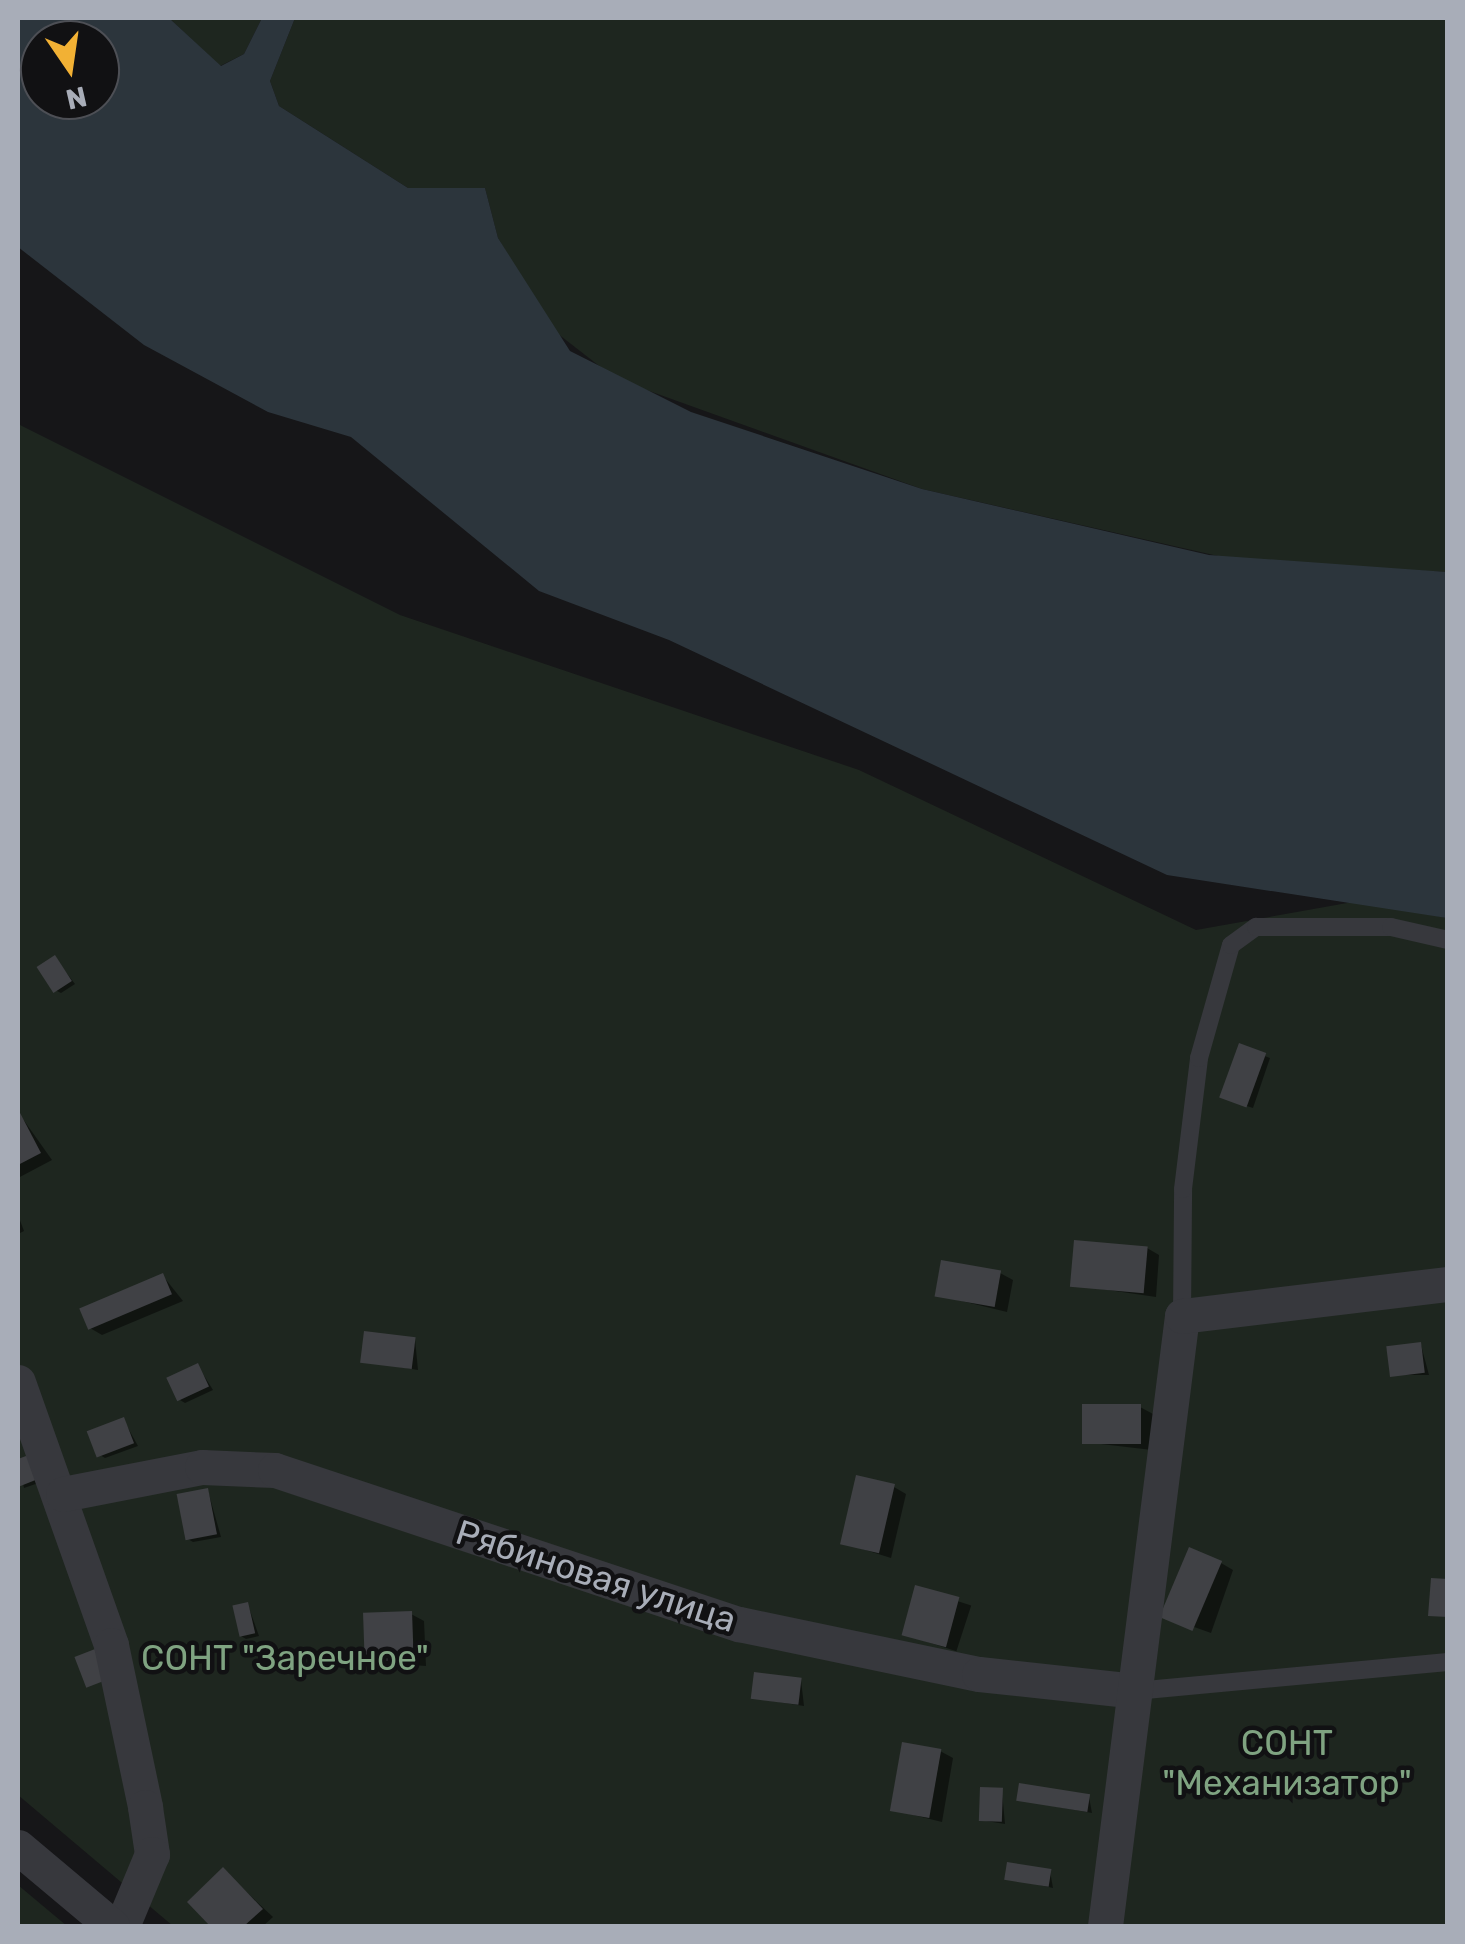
<!DOCTYPE html>
<meta charset="utf-8">
<style>
body{margin:0}
#map{position:relative;width:1465px;height:1944px;overflow:hidden;background:#161618;font-family:Rubik,sans-serif}
div>[style]{position:absolute}
[style*='--x']{left:calc(var(--x)*1px);top:calc(var(--y)*1px);width:calc(var(--w)*1px);rotate:calc(var(--a)*1deg)}
.green>*{inset:0;background:#1e261f}
.water>*{inset:0;background:#2c353c}
.shadow>*{inset:0;background:#0007;transform-origin:0 0}
.building>*{inset:0;background:#404145;transform-origin:0 0}
.lane>*{height:18px;margin:-9px;padding:0 9px;transform-origin:9px;border-radius:9px;background:#37383d}
.street>*{height:35px;margin:-17.5px;padding:0 17.5px;transform-origin:17.5px;border-radius:17.5px;background:#37383d}
span{translate:-50% -50%;white-space:nowrap;text-align:center;line-height:1.15;-webkit-text-stroke:9px #111113;paint-order:stroke}
.street-label{font-size:35px;color:#a8adb8}
.park-label{font-size:35px;color:#7fa381}
.frame{position:absolute;inset:0;border:20px solid #a8adb8;pointer-events:none}
.north{position:absolute;left:20px;top:20px;width:100px;height:100px;box-sizing:border-box;background:#111113;border:2px solid #4d4f55;border-radius:50%;rotate:167deg;font-size:28px;font-weight:700;line-height:40px;text-align:center;color:#a8adb8}
.north::after{content:'';display:block;margin:auto;width:35px;height:45px;background:#f2b134;clip-path:polygon(50% 0,100% 100%,50% 72%,0 100%)}
</style>
<div id="map">
<div class="green">
<div style="clip-path:polygon(169px 18px,262px 18px,244px 54px,220px 66px)"></div>
<div style="clip-path:polygon(295px 18px,1447px 18px,1447px 572px,1249px 563px,922px 489px,616px 379px,553px 330px,498px 238px,485px 188px,408px 188px,279px 106px,270px 81px)"></div>
<div style="clip-path:polygon(18px 424px,400px 615px,859px 770px,1196px 930px,1364px 900px,1447px 918px,1447px 1926px,173px 1926px,18px 1795px)"></div>
<div style="clip-path:polygon(18px 1885px,67px 1926px,18px 1926px)"></div>
</div>
<div class="water">
<div style="clip-path:polygon(evenodd,18px 18px,169px 18px,221px 66px,244px 54px,262px 18px,295px 18px,270px 81px,279px 106px,408px 188px,485px 188px,498px 238px,570px 351px,691px 412px,922px 489px,1209px 555px,1447px 572px,1447px 918px,1167px 875px,669px 640px,539px 591px,351px 437px,268px 412px,144px 345px,18px 247px,18px 18px,40px 40px,100px 40px,100px 100px,40px 100px,40px 40px)"></div>
</div>
<div class="shadow">
<div style="clip-path:polygon(55px 958px,75px 984px,61px 993px,55px 990px)"></div>
<div style="clip-path:polygon(1240px 1047px,1270px 1058px,1253px 1108px,1228px 1100px)"></div>
<div style="clip-path:polygon(18px 1112px,52px 1160px,18px 1178px)"></div>
<div style="clip-path:polygon(18px 1215px,24px 1231px,18px 1234px)"></div>
<div style="clip-path:polygon(1147px 1248px,1159px 1255px,1156px 1297px,1074px 1285px)"></div>
<div style="clip-path:polygon(1000px 1273px,1013px 1280px,1007px 1312px,937px 1295px)"></div>
<div style="clip-path:polygon(163px 1276px,183px 1301px,102px 1335px,90px 1328px)"></div>
<div style="clip-path:polygon(415px 1339px,418px 1370px,363px 1361px)"></div>
<div style="clip-path:polygon(1421px 1345px,1429px 1375px,1392px 1375px)"></div>
<div style="clip-path:polygon(198px 1366px,213px 1390px,185px 1403px,180px 1400px)"></div>
<div style="clip-path:polygon(1140px 1407px,1153px 1414px,1152px 1450px,1084px 1442px)"></div>
<div style="clip-path:polygon(123px 1419px,138px 1446px,105px 1458px,100px 1455px)"></div>
<div style="clip-path:polygon(34px 1455px,47px 1480px,24px 1488px,18px 1461px)"></div>
<div style="clip-path:polygon(894px 1487px,906px 1494px,891px 1558px,843px 1543px)"></div>
<div style="clip-path:polygon(208px 1491px,221px 1537px,193px 1542px,188px 1539px)"></div>
<div style="clip-path:polygon(1221px 1563px,1233px 1570px,1211px 1633px,1169px 1618px)"></div>
<div style="left:917px;top:1588px;width:57px;height:48px;rotate:18deg"></div>
<div style="clip-path:polygon(248px 1605px,259px 1636px,246px 1639px,241px 1636px)"></div>
<div style="clip-path:polygon(411px 1614px,424px 1621px,426px 1666px,368px 1662px)"></div>
<div style="clip-path:polygon(801px 1680px,804px 1706px,753px 1698px)"></div>
<div style="clip-path:polygon(940px 1751px,953px 1758px,942px 1822px,893px 1810px)"></div>
<div style="clip-path:polygon(1002px 1791px,1005px 1824px,980px 1820px)"></div>
<div style="clip-path:polygon(1089px 1797px,1092px 1813px,1019px 1800px)"></div>
<div style="clip-path:polygon(223px 1870px,273px 1917px,263px 1926px,214px 1926px,190px 1902px)"></div>
<div style="clip-path:polygon(1050px 1871px,1053px 1888px,1007px 1878px)"></div>
</div>
<div class="building">
<div style="left:55px;top:955px;width:31px;height:22px;rotate:57deg"></div>
<div style="left:1239px;top:1043px;width:29px;height:58px;rotate:20deg"></div>
<div style="clip-path:polygon(18px 1109px,41px 1153px,18px 1165px)"></div>
<div style="left:1074px;top:1240px;width:74px;height:47px;rotate:5deg"></div>
<div style="left:941px;top:1260px;width:61px;height:37px;rotate:10deg"></div>
<div style="left:163px;top:1273px;width:23px;height:91px;rotate:67deg"></div>
<div style="left:364px;top:1331px;width:52px;height:32px;rotate:7deg"></div>
<div style="left:1421px;top:1342px;width:31px;height:35px;rotate:83deg"></div>
<div style="left:198px;top:1363px;width:26px;height:35px;rotate:65deg"></div>
<div style="left:1082px;top:1404px;width:59px;height:40px"></div>
<div style="left:124px;top:1417px;width:28px;height:40px;rotate:69deg"></div>
<div style="clip-path:polygon(34px 1453px,43px 1477px,18px 1487px,18px 1459px)"></div>
<div style="left:856px;top:1475px;width:40px;height:71px;rotate:13deg"></div>
<div style="left:208px;top:1488px;width:47px;height:32px;rotate:79deg"></div>
<div style="left:1189px;top:1547px;width:36px;height:76px;rotate:23deg"></div>
<div style="clip-path:polygon(1431px 1578px,1448px 1579px,1448px 1617px,1428px 1616px)"></div>
<div style="left:915px;top:1585px;width:46px;height:52px;rotate:15deg"></div>
<div style="left:248px;top:1602px;width:32px;height:16px;rotate:77deg"></div>
<div style="left:412px;top:1611px;width:49px;height:49px;rotate:88deg"></div>
<div style="left:95px;top:1649px;width:33px;height:22px;rotate:69deg"></div>
<div style="left:754px;top:1672px;width:48px;height:27px;rotate:7deg"></div>
<div style="left:902px;top:1742px;width:40px;height:70px;rotate:10deg"></div>
<div style="left:1019px;top:1783px;width:72px;height:18px;rotate:9deg"></div>
<div style="left:980px;top:1787px;width:23px;height:34px;rotate:2deg"></div>
<div style="left:1007px;top:1862px;width:45px;height:18px;rotate:9deg"></div>
<div style="clip-path:polygon(223px 1867px,263px 1909px,244px 1926px,210px 1926px,187px 1902px)"></div>
</div>
<div class="lane">
<div style="--x:1182;--y:1316;--w:127;--a:-89.5"></div>
<div style="--x:1183;--y:1189;--w:132;--a:-83"></div>
<div style="--x:1199;--y:1058;--w:117;--a:-74.2"></div>
<div style="--x:1231;--y:945;--w:31;--a:-36"></div>
<div style="--x:1256;--y:927;--w:135;--a:0"></div>
<div style="--x:1391;--y:927;--w:58;--a:12.8"></div>
<div style="--x:1135;--y:1691;--w:314;--a:-5.3"></div>
</div>
<div class="street">
<div style="--x:18;--y:1382;--w:279;--a:70.5"></div>
<div style="--x:111;--y:1645;--w:166;--a:78.1"></div>
<div style="--x:145;--y:1807;--w:48;--a:81.5"></div>
<div style="--x:152;--y:1854;--w:78;--a:112.6"></div>
<div style="--x:63;--y:1494;--w:142;--a:-11"></div>
<div style="--x:202;--y:1467;--w:73;--a:2.4"></div>
<div style="--x:275;--y:1470;--w:489;--a:18.4"></div>
<div style="--x:739;--y:1624;--w:245;--a:11.8"></div>
<div style="--x:979;--y:1674;--w:157;--a:6.2"></div>
<div style="--x:18;--y:1847;--w:123;--a:40"></div>
<div style="--x:1105;--y:1926;--w:615;--a:-82.81"></div>
<div style="--x:1182;--y:1316;--w:268;--a:-6.9"></div>
</div>
<div class="street-label">
<span style="left:596px;top:1576px;rotate:18deg">Рябиновая улица</span>
</div>
<div class="park-label">
<span style="left:285px;top:1658px">СОНТ "Заречное"</span>
<span style="left:1287px;top:1763px">СОНТ<br>"Механизатор"</span>
</div>
<div class="frame"></div>
<div class="north">N</div>
</div>
